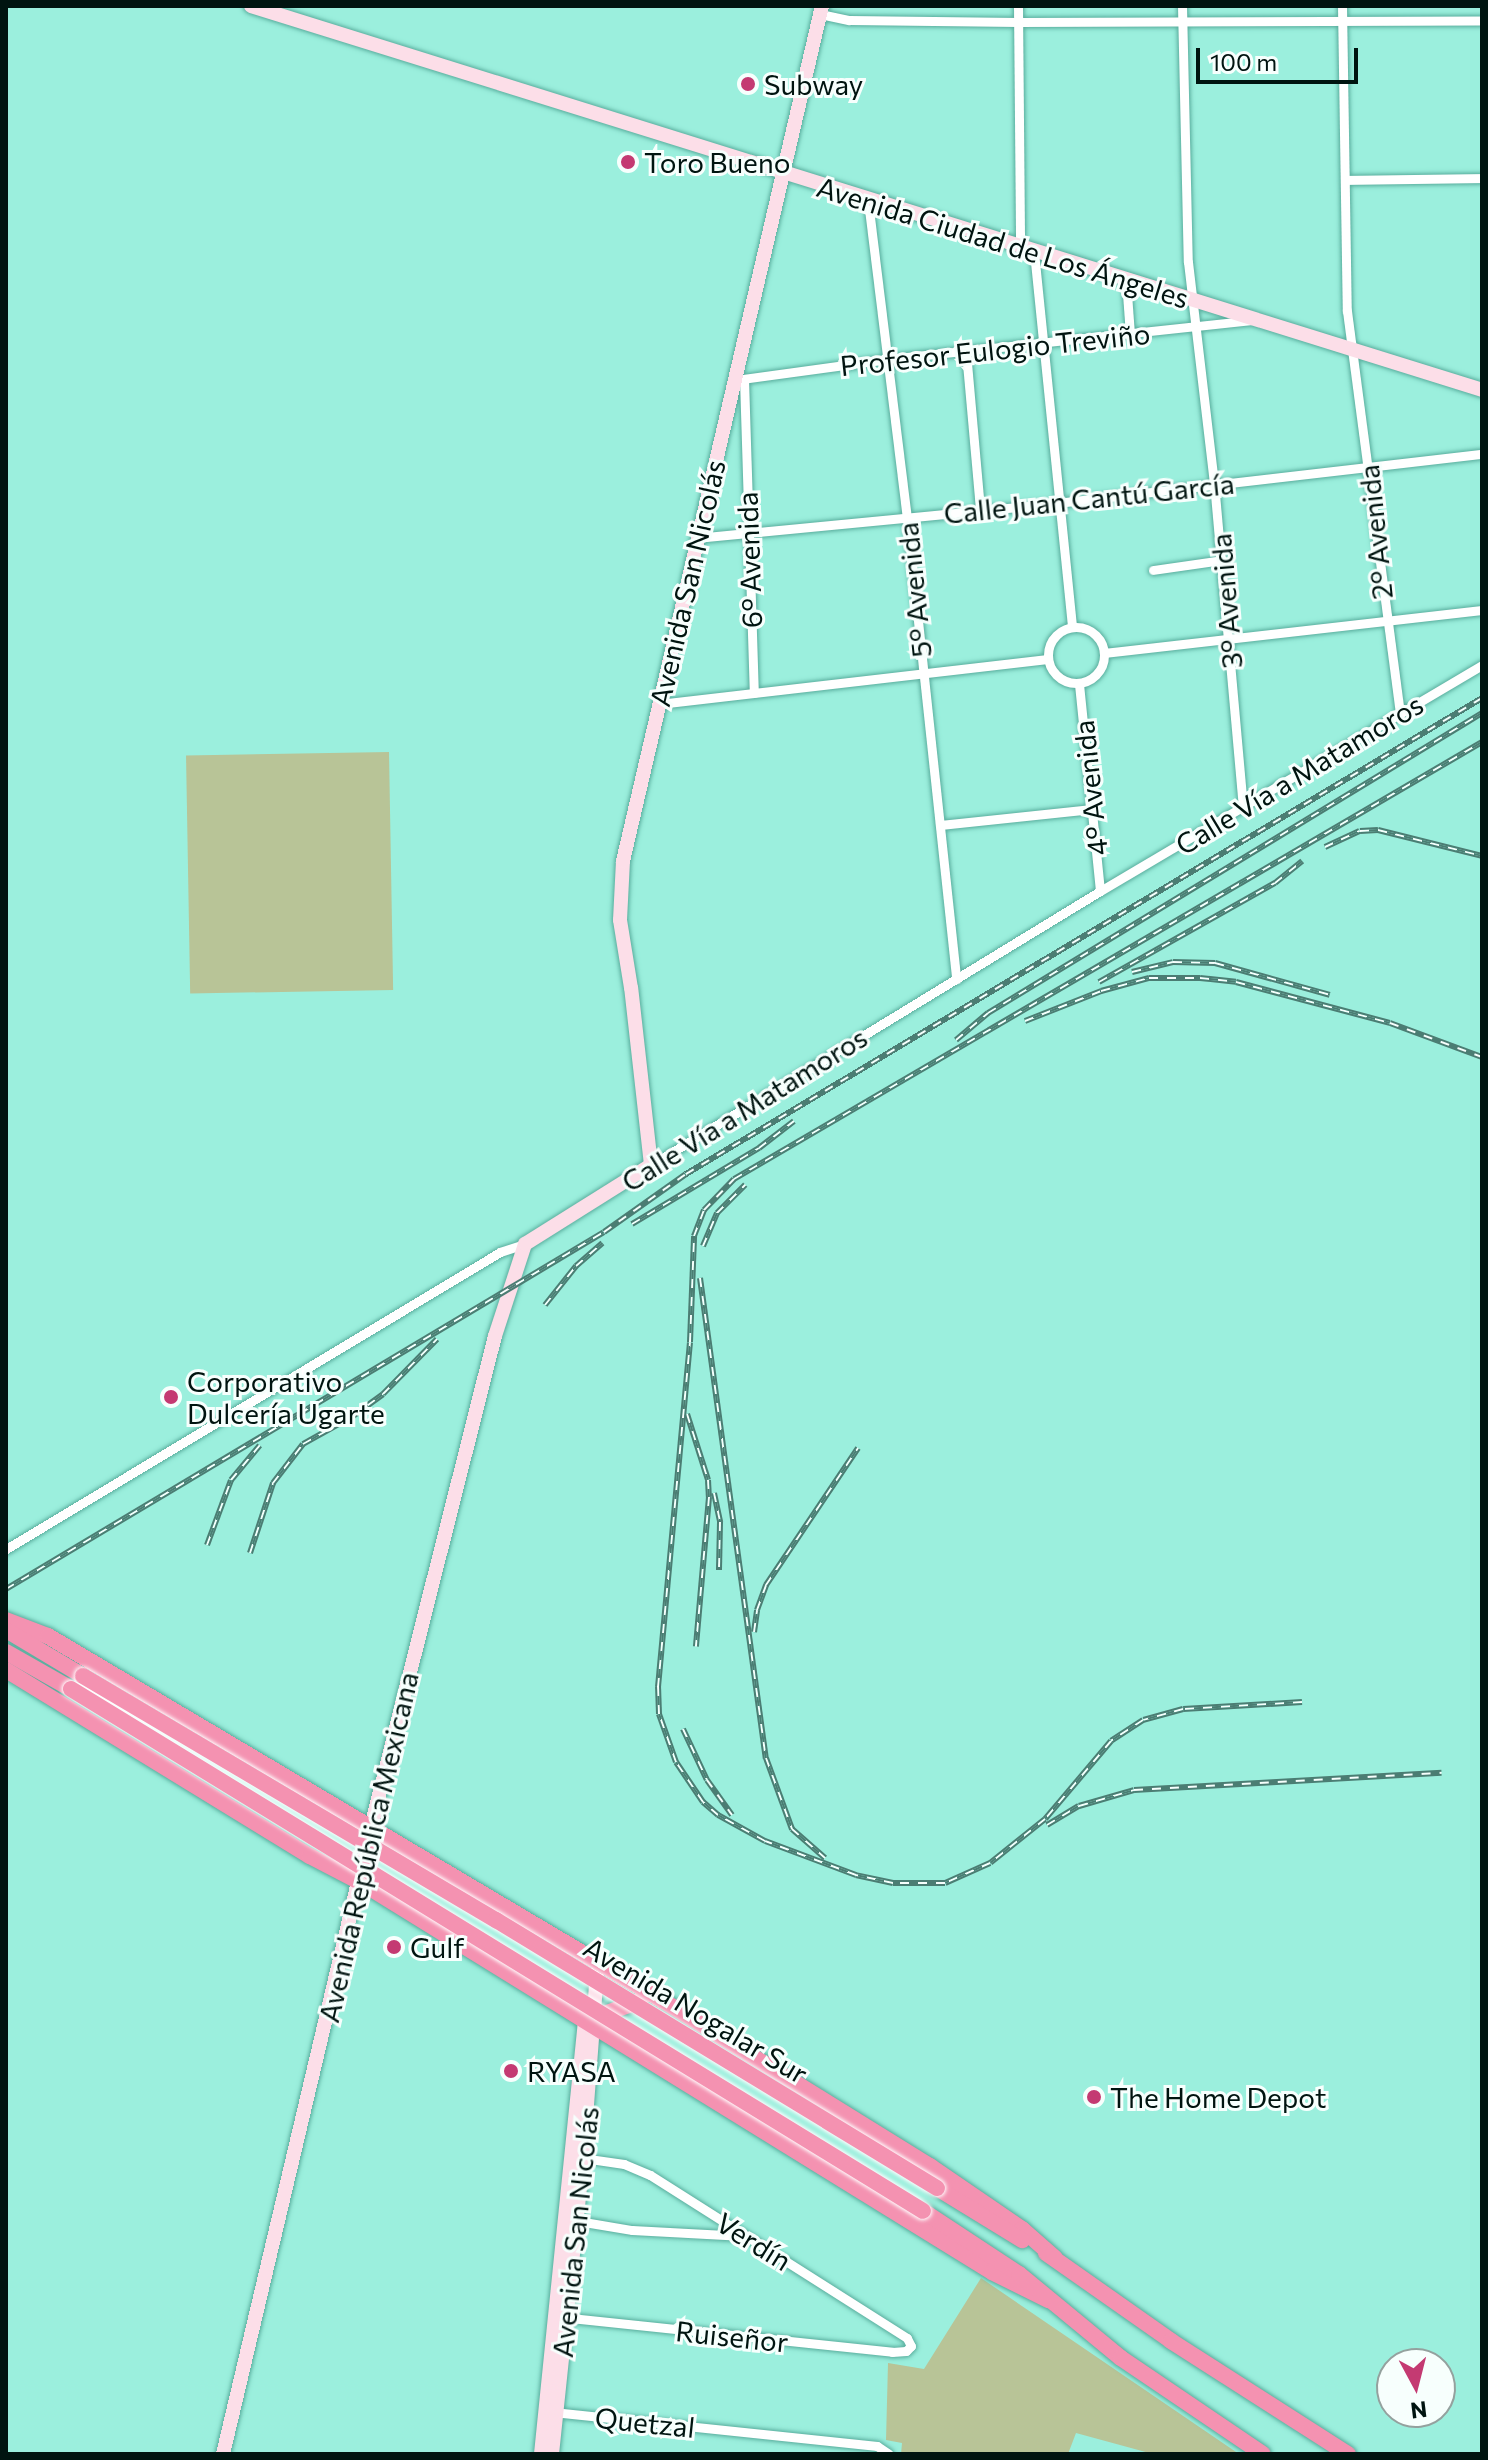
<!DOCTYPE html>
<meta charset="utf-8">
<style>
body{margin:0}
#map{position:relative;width:1488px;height:2460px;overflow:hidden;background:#9befdd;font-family:Commissioner,sans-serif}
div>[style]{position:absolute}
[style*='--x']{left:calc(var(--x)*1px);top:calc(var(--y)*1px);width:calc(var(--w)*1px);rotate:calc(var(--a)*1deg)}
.green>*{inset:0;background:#b8c497;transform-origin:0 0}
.roads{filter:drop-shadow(0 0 2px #59ad9d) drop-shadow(0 0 2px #59ad9d)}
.street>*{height:9px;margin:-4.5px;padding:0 4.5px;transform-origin:4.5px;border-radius:4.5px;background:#fff}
.street>.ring{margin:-4.5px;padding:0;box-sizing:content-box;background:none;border:9px solid #fff;border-radius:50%}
.secondary>*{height:14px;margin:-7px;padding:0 7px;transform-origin:7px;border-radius:7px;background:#fcdee8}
.highway>*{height:16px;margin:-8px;padding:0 8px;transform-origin:8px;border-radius:8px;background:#f492b1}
.rail>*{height:6px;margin-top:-3px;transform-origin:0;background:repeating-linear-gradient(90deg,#f7fffd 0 9px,#4b7d73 0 18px);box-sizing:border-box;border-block:2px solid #4b7d73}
.bridges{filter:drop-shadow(0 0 2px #fff) drop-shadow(0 0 2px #fff)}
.highway-bridge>*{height:16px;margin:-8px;padding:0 8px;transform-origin:8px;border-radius:8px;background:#f492b1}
.dots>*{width:22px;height:22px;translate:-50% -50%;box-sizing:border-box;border:4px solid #f7fffd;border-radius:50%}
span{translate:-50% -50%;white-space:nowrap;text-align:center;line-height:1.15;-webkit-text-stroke:6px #f7fffd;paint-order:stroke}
.poi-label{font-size:28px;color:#001410}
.left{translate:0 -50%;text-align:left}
.street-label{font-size:28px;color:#001410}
.frame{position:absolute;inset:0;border:8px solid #001410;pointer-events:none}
.north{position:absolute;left:1376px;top:2348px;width:80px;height:80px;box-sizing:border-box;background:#f7fffd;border:2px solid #94a19e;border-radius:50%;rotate:173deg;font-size:22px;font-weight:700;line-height:32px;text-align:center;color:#001410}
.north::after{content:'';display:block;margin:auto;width:28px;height:36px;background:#c43a72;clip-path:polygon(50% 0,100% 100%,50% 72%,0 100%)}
.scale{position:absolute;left:1196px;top:48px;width:162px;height:36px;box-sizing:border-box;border:4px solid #001410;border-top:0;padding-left:10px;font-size:24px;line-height:28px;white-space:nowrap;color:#001410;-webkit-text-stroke:6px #f7fffd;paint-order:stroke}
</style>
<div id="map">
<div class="green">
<div style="left:389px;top:752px;width:238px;height:203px;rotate:89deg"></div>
<div style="clip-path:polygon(981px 2278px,1239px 2454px,1153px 2454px,1076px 2433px,1068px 2454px,901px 2454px,902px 2443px,886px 2440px,888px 2363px,924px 2369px)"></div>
</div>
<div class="roads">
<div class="street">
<div style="--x:1018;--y:6;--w:242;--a:89.5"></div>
<div style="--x:1182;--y:6;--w:256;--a:88.7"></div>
<div style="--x:1188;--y:262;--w:223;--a:83.3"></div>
<div style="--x:1214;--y:483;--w:324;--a:84.9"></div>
<div style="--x:1342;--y:6;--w:305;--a:89.1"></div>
<div style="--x:1347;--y:311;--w:407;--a:82.5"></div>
<div style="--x:820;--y:14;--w:30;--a:12"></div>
<div style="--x:849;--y:20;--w:169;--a:0.7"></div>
<div style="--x:1018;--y:22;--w:464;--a:-0.2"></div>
<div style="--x:1345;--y:180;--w:137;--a:-0.8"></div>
<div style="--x:868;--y:201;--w:319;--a:83"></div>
<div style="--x:907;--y:518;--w:464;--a:83.9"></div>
<div style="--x:1034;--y:252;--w:377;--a:84.2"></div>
<div style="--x:1126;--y:280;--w:55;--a:85.8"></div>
<div style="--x:966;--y:352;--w:158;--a:84.9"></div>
<div style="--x:744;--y:379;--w:314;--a:88.2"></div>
<div style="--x:735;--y:380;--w:154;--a:-7.8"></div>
<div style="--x:888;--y:359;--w:366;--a:-6.1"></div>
<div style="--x:695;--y:538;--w:364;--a:-5.5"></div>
<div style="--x:1057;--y:503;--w:428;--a:-6.6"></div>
<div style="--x:1153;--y:570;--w:70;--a:-8.2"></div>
<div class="ring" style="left:1048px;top:627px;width:47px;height:47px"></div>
<div style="--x:1104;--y:653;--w:380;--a:-6.5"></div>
<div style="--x:1079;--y:684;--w:208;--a:84.2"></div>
<div style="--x:659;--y:704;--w:391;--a:-6.6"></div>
<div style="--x:940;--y:825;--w:153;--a:-6"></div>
<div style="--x:651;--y:1165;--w:526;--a:-31.39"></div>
<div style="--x:1100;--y:891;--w:444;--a:-30.6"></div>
<div style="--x:6;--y:1549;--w:576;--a:-31.01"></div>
<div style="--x:500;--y:1252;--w:26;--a:-18"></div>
<div style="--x:572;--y:2220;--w:61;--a:9.5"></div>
<div style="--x:632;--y:2230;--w:112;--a:3.1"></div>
<div style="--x:561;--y:2317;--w:333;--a:6"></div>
<div style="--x:892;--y:2352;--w:14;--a:-4"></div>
<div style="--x:906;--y:2351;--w:7;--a:-45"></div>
<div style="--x:911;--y:2346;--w:9;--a:-117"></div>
<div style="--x:907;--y:2338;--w:304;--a:-147.6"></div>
<div style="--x:650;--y:2175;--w:28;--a:-157"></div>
<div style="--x:624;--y:2164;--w:41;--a:-171.7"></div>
<div style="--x:553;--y:2412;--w:326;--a:6"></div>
<div style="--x:877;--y:2446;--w:14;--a:34"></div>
</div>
<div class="secondary">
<div style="--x:251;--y:6;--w:1290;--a:17.32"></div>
<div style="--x:223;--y:2454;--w:644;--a:-76.72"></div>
<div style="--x:371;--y:1827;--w:506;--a:-75.83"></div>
<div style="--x:495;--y:1336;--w:97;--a:-71.9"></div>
<div style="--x:525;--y:1244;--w:149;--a:-32.1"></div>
<div style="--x:651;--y:1165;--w:178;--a:-96.4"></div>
<div style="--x:631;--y:988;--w:69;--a:-99.2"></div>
<div style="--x:620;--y:920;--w:59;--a:-87.1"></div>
<div style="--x:623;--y:861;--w:878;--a:-76.9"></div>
<div style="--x:541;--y:2454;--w:434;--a:-84.2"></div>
<div style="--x:552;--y:2454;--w:298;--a:-84"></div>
<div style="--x:583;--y:2158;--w:188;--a:-85.7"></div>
</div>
<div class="highway">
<div style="--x:6;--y:1620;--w:45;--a:20.9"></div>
<div style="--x:48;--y:1636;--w:717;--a:30.68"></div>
<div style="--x:665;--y:2002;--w:312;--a:31.8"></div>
<div style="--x:930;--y:2166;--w:112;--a:34.4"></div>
<div style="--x:1022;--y:2229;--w:44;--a:41.3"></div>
<div style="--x:6;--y:1630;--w:90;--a:30.9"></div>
<div style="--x:6;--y:1652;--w:75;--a:29.6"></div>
<div style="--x:6;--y:1670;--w:356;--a:31.5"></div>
<div style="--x:310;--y:1856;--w:56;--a:27.5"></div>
<div style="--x:360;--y:1882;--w:743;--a:31.68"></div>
<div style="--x:992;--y:2272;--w:63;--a:26.6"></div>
<div style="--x:590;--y:2019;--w:53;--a:-19.8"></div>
<div style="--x:937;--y:2188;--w:100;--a:31.5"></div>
<div style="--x:923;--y:2211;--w:115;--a:33.3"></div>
<div style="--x:1019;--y:2274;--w:132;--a:39.5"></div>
<div style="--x:1121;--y:2358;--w:171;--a:34.1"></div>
<div style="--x:1046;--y:2253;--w:153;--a:35.1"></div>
<div style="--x:1171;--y:2341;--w:210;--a:32.6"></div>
</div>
</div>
<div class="rail">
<div style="--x:1325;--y:847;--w:38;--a:-25"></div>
<div style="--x:1360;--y:831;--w:18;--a:-3"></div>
<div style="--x:1378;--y:830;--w:107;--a:14"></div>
<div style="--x:1132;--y:972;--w:42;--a:-13.7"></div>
<div style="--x:1173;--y:962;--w:42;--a:1.4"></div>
<div style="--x:1215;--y:963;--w:119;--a:15.5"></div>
<div style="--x:1099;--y:982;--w:202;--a:-29.4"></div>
<div style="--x:1275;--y:883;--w:35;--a:-39"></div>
<div style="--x:1025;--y:1021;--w:82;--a:-21.5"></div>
<div style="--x:1101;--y:991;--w:50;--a:-15.2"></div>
<div style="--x:1149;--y:978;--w:51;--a:0"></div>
<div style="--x:1200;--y:978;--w:36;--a:6"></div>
<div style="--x:1236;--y:982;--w:159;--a:14.9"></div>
<div style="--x:1390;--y:1023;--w:98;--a:20.3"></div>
<div style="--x:956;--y:1040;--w:42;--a:-40.2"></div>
<div style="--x:988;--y:1013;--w:578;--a:-31.27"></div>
<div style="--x:632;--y:1224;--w:148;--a:-30.9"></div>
<div style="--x:759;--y:1148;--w:44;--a:-37.6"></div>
<div style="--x:703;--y:1246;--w:36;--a:-67"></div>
<div style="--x:717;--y:1213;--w:40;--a:-45"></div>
<div style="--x:700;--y:1278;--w:485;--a:82.2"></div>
<div style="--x:766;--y:1758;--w:76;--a:69.9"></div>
<div style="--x:792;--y:1829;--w:44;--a:41.3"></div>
<div style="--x:545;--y:1305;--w:50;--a:-51.5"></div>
<div style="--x:576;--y:1266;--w:35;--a:-41"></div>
<div style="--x:687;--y:1414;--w:69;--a:72.3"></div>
<div style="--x:708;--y:1480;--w:17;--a:87"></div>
<div style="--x:709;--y:1497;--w:150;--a:95"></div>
<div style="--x:714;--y:1493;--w:30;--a:78"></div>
<div style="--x:720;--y:1522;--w:48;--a:91.2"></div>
<div style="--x:207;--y:1545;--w:69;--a:-69.7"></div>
<div style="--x:231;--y:1480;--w:45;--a:-50.4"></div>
<div style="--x:250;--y:1553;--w:74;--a:-71.8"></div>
<div style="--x:273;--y:1483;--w:49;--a:-52.4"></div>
<div style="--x:303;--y:1444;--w:57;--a:-29.2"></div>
<div style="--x:353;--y:1416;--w:37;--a:-36"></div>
<div style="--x:383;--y:1394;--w:77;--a:-45.5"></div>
<div style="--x:6;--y:1589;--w:696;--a:-30.84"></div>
<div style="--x:604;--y:1232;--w:100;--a:-35.3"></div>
<div style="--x:686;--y:1174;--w:927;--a:-30.88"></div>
<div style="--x:754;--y:1632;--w:22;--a:-82"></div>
<div style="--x:757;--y:1610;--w:27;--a:-70"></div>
<div style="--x:766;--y:1585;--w:165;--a:-56.1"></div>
<div style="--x:1302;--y:1702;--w:119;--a:176.6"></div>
<div style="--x:1183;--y:1709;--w:41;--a:164.6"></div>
<div style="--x:1143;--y:1720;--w:38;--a:147"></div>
<div style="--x:1111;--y:1741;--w:102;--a:130.2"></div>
<div style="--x:1045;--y:1819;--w:70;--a:141.3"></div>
<div style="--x:990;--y:1863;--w:49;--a:156"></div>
<div style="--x:945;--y:1883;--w:52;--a:180"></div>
<div style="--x:893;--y:1883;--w:38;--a:-168"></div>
<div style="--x:856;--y:1875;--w:97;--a:-159.5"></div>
<div style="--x:765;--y:1841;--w:54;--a:-151"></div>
<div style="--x:718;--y:1815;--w:20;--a:-139"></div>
<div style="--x:703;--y:1802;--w:48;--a:-124"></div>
<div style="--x:676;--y:1762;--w:51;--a:-109.5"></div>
<div style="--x:659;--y:1714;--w:27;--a:-92"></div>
<div style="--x:658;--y:1687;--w:346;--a:-84.7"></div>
<div style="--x:690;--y:1342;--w:106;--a:-87.8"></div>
<div style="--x:694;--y:1236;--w:28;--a:-69"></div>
<div style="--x:704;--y:1210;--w:43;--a:-45.9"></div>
<div style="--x:734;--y:1179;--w:866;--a:-30.29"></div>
<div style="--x:683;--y:1729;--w:56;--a:64.8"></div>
<div style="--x:707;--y:1780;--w:43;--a:54.5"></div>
<div style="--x:1047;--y:1825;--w:37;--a:-31"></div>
<div style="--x:1079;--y:1806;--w:57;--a:-16.2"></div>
<div style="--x:1134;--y:1790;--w:308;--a:-3.2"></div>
</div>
<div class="bridges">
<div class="highway-bridge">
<div style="--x:83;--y:1676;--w:480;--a:30.6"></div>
<div style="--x:496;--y:1920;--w:516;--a:31.29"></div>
<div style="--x:71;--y:1689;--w:999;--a:31.49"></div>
</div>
</div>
<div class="dots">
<div style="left:748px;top:84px;background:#c43a72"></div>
<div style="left:628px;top:162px;background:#c43a72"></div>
<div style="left:171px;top:1397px;background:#c43a72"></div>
<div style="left:394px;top:1947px;background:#c43a72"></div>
<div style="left:511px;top:2071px;background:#c43a72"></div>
<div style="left:1094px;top:2097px;background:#c43a72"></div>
</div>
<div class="poi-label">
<span class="left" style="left:764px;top:84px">Subway</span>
<span class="left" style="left:644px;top:162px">Toro Bueno</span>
<span class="left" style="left:187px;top:1397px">Corporativo<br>Dulcería Ugarte</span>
<span class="left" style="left:410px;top:1947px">Gulf</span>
<span class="left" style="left:527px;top:2071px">RYASA</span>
<span class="left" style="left:1110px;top:2097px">The Home Depot</span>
</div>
<div class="street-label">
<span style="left:1003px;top:242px;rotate:17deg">Avenida Ciudad de Los Ángeles</span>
<span style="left:995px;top:349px;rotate:-6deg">Profesor Eulogio Treviño</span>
<span style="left:1089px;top:498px;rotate:-6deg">Calle Juan Cantú García</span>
<span style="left:1375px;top:532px;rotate:-96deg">2° Avenida</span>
<span style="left:749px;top:560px;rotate:-92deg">6° Avenida</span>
<span style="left:687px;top:583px;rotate:-77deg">Avenida San Nicolás</span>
<span style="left:914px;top:590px;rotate:-96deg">5° Avenida</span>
<span style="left:1226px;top:601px;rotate:-95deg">3° Avenida</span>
<span style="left:1299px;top:774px;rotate:-31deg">Calle Vía a Matamoros</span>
<span style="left:1090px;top:788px;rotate:-96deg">4° Avenida</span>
<span style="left:744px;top:1109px;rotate:-32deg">Calle Vía a Matamoros</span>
<span style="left:368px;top:1847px;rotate:-77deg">Avenida República Mexicana</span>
<span style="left:696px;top:2010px;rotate:31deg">Avenida Nogalar Sur</span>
<span style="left:575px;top:2232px;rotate:-84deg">Avenida San Nicolás</span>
<span style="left:754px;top:2241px;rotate:32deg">Verdín</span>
<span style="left:732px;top:2336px;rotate:6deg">Ruiseñor</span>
<span style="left:645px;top:2422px;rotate:6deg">Quetzal</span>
</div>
<div class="frame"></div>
<div class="north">N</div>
<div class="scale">100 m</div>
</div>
